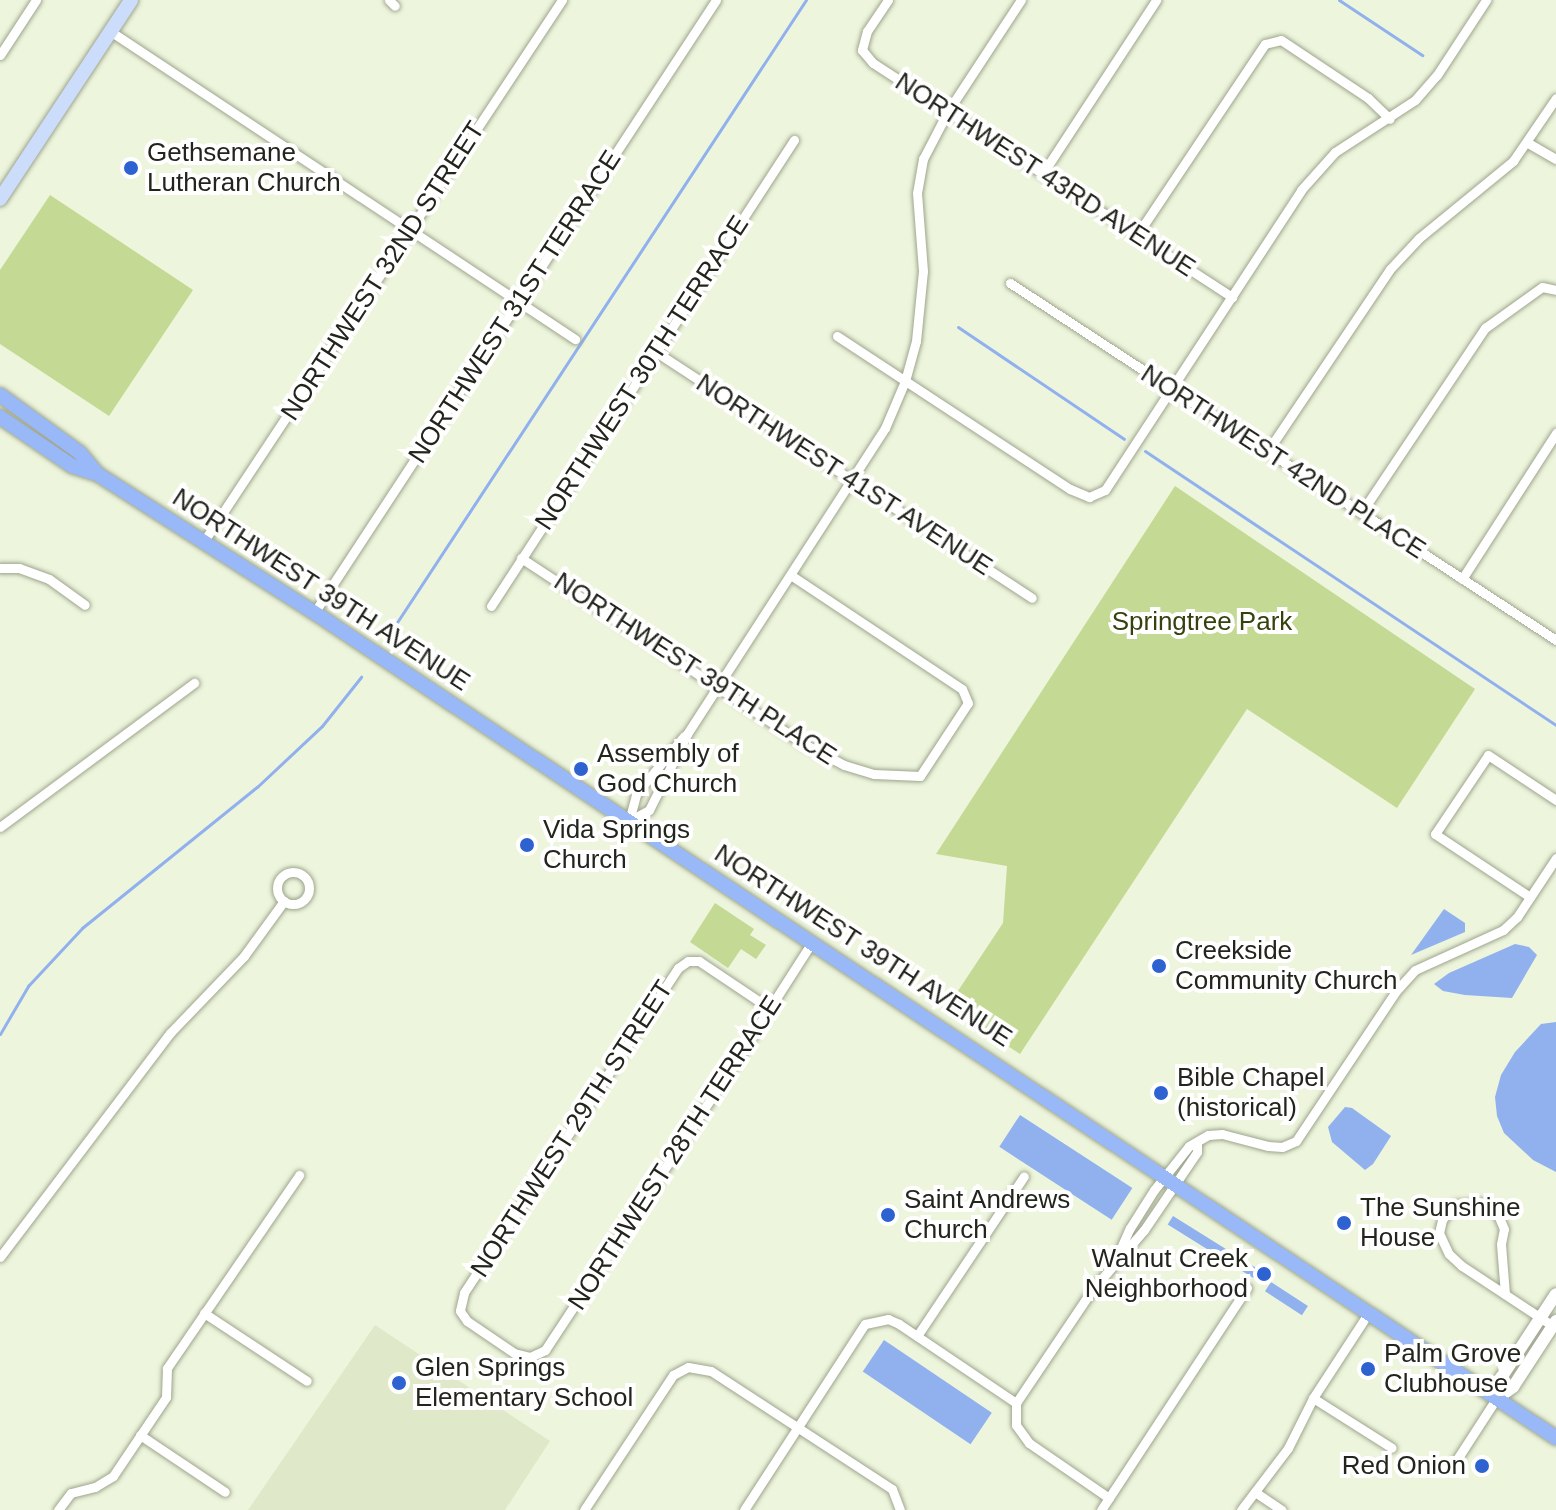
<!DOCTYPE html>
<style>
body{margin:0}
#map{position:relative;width:1556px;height:1510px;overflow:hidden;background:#edf5dc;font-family:Helvetica,sans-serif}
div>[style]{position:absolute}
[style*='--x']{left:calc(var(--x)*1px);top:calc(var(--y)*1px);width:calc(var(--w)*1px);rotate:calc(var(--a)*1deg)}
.built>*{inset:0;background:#dfe9c9}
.green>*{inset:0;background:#c4d994}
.water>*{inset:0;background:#90b0ee;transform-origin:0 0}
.stream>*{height:3px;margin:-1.5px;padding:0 1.5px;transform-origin:1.5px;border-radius:1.5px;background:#90b0ee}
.roads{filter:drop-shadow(0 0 2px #9ea58e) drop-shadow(0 0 2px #9ea58e)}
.minor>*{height:9px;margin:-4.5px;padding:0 4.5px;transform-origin:4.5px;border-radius:4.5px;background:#fff}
.minor>.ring{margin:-4.5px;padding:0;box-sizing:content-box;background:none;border:9px solid #fff;border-radius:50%}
.tertiary>*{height:12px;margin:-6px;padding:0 6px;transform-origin:6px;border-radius:6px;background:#fff}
.secondary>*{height:14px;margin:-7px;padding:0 7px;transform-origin:7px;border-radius:7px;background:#ccdcfb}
.primary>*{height:14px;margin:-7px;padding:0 7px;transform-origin:7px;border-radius:7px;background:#98b8f8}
.dots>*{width:22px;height:22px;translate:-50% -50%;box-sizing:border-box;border:4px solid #fff;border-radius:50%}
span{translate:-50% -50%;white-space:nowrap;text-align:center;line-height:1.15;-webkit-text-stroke:8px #fff;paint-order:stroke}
.poi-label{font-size:26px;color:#22251c}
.left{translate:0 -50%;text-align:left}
.right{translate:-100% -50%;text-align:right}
.street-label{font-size:26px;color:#22251c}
.park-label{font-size:26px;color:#35420e}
</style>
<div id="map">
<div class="built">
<div style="clip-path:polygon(375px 1325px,550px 1441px,505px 1510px,248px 1510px)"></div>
</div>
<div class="green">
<div style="clip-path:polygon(50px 195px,193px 290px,109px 416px,0 344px,0 270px)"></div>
<div style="clip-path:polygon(1175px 486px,1475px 689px,1397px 808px,1247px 709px,1020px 1054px,948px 1006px,1003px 923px,1007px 866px,936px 854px)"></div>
<div style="clip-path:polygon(715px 903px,754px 929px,750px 935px,766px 945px,756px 959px,741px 949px,728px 968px,690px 942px)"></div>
</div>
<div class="water">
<div style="clip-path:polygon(1444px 909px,1465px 923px,1465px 932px,1411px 955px)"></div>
<div style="clip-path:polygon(1515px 944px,1529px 947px,1537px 955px,1512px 998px,1465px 995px,1443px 991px,1434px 984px,1449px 973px)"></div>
<div style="clip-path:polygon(1556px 1022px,1556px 1172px,1533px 1160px,1504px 1133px,1497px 1116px,1495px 1097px,1501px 1075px,1515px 1052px,1541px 1024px)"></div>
<div style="clip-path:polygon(1345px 1107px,1352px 1108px,1391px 1136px,1373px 1164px,1365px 1170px,1332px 1142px,1328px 1127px)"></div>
<div style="left:1020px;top:1115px;width:134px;height:38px;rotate:33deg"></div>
<div style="left:1173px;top:1216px;width:101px;height:10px;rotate:32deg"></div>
<div style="left:1271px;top:1282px;width:44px;height:11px;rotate:33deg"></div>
<div style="left:884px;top:1340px;width:130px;height:38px;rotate:34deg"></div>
</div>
<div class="stream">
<div style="--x:1339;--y:0;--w:100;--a:33.5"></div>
<div style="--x:958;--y:327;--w:200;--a:34"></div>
<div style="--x:1145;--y:451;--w:494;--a:33.7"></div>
<div style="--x:388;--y:636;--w:761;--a:-56.69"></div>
<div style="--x:0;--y:1034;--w:56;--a:-59.7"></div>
<div style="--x:28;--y:986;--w:79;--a:-47"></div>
<div style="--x:82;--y:928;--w:225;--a:-38.9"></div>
<div style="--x:257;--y:787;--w:89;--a:-43.2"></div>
<div style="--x:322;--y:726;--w:63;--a:-51.5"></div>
</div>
<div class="roads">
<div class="minor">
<div style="--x:389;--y:0;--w:8;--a:45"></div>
<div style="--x:888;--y:0;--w:37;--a:124"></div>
<div style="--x:867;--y:31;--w:20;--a:105"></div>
<div style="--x:862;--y:50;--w:17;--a:50"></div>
<div style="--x:873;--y:63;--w:429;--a:33.1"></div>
<div style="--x:110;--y:31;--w:558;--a:33.52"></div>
<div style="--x:0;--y:55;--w:66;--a:-56.8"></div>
<div style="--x:1528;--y:143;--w:32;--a:30"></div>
<div style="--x:1043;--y:173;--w:207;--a:-56.8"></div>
<div style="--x:1137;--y:235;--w:230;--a:-56.2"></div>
<div style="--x:1265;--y:44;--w:16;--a:-14"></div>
<div style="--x:1281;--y:40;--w:105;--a:33.7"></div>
<div style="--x:1368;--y:98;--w:30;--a:44"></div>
<div style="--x:1010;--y:283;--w:652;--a:33.18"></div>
<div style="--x:837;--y:336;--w:279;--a:33.3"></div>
<div style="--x:1070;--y:489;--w:21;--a:23"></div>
<div style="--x:1089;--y:497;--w:17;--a:-24"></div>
<div style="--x:1105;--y:490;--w:358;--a:-56.8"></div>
<div style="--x:1301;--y:190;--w:51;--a:-48.2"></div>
<div style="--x:1335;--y:152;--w:95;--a:-33"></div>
<div style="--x:1415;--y:100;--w:33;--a:-49"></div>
<div style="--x:1437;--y:75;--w:90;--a:-56.8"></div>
<div style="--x:656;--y:352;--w:449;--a:33.2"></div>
<div style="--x:1267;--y:452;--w:220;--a:-56.1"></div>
<div style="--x:1390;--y:269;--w:42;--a:-46.9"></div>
<div style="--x:1419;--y:238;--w:122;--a:-39.3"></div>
<div style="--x:1513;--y:161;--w:76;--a:-55.7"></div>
<div style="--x:1361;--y:513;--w:223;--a:-56.2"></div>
<div style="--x:1485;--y:328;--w:70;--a:-35.7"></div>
<div style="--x:1542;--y:287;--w:14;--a:12"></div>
<div style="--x:204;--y:541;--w:649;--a:-56.51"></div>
<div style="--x:521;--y:558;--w:341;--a:33.3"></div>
<div style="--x:806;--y:745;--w:43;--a:27.8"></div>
<div style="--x:844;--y:765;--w:31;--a:17"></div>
<div style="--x:874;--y:774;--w:46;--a:2.5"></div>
<div style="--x:920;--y:776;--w:87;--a:-56.7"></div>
<div style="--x:968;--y:703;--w:15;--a:-113"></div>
<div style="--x:962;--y:689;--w:204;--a:-146.4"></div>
<div style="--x:0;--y:568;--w:19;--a:0"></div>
<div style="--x:19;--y:568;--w:32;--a:20"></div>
<div style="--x:49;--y:579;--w:44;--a:35.8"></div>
<div style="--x:1462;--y:579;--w:174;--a:-57.2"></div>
<div style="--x:491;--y:606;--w:556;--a:-56.97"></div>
<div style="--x:314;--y:613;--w:733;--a:-56.74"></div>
<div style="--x:629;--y:821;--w:23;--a:-29"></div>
<div style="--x:649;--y:810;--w:85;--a:-63.4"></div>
<div style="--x:687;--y:734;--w:364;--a:-57.1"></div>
<div style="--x:885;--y:428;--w:51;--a:-66.9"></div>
<div style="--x:905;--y:381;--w:41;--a:-74.6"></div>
<div style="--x:916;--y:341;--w:70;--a:-84.3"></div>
<div style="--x:923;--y:271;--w:78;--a:-94.4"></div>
<div style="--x:917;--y:193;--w:35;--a:-80"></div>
<div style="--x:923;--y:159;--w:54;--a:-62.5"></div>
<div style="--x:948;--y:111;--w:133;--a:-56.7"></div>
<div style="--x:629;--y:821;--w:28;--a:-75"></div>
<div style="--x:636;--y:794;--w:75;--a:-50.4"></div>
<div style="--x:0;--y:827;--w:242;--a:-36.6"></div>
<div class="ring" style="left:277px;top:872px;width:23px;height:23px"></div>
<div style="--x:1530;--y:897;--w:114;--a:-146.4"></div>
<div style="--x:1435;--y:834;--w:95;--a:-56.1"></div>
<div style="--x:1488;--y:755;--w:82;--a:33.5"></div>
<div style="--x:769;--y:1008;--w:84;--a:-146.1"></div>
<div style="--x:699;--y:961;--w:11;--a:180"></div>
<div style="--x:688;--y:961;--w:12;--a:145"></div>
<div style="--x:678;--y:968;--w:389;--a:123.4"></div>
<div style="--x:464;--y:1293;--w:18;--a:103"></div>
<div style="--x:460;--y:1311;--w:12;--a:55"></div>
<div style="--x:467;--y:1321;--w:57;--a:34.2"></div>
<div style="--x:514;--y:1353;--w:16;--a:14"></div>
<div style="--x:530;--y:1357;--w:17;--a:-25"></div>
<div style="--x:545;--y:1350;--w:372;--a:-56.6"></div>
<div style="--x:750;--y:1039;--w:115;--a:-57.4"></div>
<div style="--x:0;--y:1257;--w:281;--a:-52.8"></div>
<div style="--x:170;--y:1033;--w:107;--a:-46.1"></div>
<div style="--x:244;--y:956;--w:68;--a:-54"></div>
<div style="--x:1116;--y:1259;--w:34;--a:-66"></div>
<div style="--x:1130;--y:1228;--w:45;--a:-57.7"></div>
<div style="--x:1154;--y:1190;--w:56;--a:-51.5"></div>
<div style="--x:1189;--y:1146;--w:22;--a:-30"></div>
<div style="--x:1208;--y:1135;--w:14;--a:-4"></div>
<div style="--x:1222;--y:1134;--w:48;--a:14.6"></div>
<div style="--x:1268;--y:1146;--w:14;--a:4"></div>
<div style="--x:1282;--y:1147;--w:15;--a:-23"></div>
<div style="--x:1296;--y:1141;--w:180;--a:-56.3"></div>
<div style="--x:1396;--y:991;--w:28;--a:-48"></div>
<div style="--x:1415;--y:970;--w:97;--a:-24.4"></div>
<div style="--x:1503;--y:930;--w:19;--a:-43"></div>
<div style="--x:1517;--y:917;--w:71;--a:-56.5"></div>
<div style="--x:1505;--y:1294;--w:50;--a:-94.6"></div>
<div style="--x:1501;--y:1244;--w:15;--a:-79"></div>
<div style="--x:1504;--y:1229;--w:15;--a:-113"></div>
<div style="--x:1498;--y:1215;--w:18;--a:-139"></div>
<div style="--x:1484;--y:1203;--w:30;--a:176"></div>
<div style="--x:1454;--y:1205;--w:19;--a:129"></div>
<div style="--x:1442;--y:1220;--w:13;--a:103"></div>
<div style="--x:1439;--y:1233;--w:23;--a:65"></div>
<div style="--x:1449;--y:1254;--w:18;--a:43"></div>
<div style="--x:1462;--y:1266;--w:109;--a:33.4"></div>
<div style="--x:204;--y:1313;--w:123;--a:33.4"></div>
<div style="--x:917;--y:1336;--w:192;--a:-56.2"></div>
<div style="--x:1313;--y:1398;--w:93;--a:32.3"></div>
<div style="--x:140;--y:1435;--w:102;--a:33.8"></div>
<div style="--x:1452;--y:1467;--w:81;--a:-57.1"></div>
<div style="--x:1255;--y:1492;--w:32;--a:34"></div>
<div style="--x:1109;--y:1498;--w:97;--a:-145.5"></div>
<div style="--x:1029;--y:1443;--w:22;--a:-126"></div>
<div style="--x:1016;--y:1425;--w:22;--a:-90"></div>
<div style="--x:1016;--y:1403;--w:136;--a:-56.1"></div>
<div style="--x:1092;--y:1290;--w:79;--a:-49.1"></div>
<div style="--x:1144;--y:1230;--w:94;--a:-55.8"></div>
<div style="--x:1197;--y:1152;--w:9;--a:-90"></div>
<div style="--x:58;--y:1510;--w:21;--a:-53"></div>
<div style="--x:71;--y:1493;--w:25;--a:-14"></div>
<div style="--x:95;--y:1487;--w:21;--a:-31"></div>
<div style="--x:113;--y:1476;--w:95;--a:-56.1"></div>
<div style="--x:166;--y:1397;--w:29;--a:-88"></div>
<div style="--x:167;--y:1368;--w:234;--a:-55.6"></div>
<div style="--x:584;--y:1510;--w:162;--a:-56.6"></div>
<div style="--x:673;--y:1375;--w:17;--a:-28"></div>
<div style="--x:688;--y:1367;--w:23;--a:10"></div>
<div style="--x:711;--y:1371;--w:216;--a:33.1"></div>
<div style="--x:892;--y:1489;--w:22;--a:69"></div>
<div style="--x:744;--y:1510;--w:222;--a:-57"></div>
<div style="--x:865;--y:1324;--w:24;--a:-12"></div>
<div style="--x:888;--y:1319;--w:12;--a:24"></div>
<div style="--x:899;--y:1324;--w:141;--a:34"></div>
<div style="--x:1101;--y:1510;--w:266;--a:-56.7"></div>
<div style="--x:1241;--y:1510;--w:78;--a:-52.8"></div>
<div style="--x:1288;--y:1448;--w:56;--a:-63.4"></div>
<div style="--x:1313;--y:1398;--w:103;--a:-56.9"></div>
</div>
<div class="tertiary">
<div style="--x:1496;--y:1399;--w:22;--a:-77"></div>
<div style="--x:1501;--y:1378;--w:100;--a:-56.8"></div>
<div style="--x:1496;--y:1399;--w:21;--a:-35"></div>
<div style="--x:1513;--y:1387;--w:79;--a:-56.9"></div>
</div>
<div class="secondary">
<div style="--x:0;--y:199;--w:238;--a:-56.6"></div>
</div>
<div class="primary">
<div style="--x:0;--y:395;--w:99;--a:35.9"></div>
<div style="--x:80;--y:453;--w:25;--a:50"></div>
<div style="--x:0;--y:417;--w:87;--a:34.2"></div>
<div style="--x:72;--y:466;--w:28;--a:18"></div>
<div style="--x:99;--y:475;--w:274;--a:32.6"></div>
<div style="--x:330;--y:623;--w:1472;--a:33.61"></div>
</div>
</div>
<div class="dots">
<div style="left:131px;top:168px;background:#2d62d0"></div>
<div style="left:581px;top:769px;background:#2d62d0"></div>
<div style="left:527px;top:845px;background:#2d62d0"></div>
<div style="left:1159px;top:966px;background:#2d62d0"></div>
<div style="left:1161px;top:1093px;background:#2d62d0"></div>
<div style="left:888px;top:1215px;background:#2d62d0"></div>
<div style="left:1344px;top:1223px;background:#2d62d0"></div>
<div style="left:1264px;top:1274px;background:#2d62d0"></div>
<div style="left:1368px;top:1369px;background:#2d62d0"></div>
<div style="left:399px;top:1383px;background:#2d62d0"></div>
<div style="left:1482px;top:1466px;background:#2d62d0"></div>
</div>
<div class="poi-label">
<span class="left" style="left:147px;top:168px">Gethsemane<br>Lutheran Church</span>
<span class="left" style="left:597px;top:769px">Assembly of<br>God Church</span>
<span class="left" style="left:543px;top:845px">Vida Springs<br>Church</span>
<span class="left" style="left:1175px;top:966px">Creekside<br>Community Church</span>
<span class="left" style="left:1177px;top:1093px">Bible Chapel<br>(historical)</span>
<span class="left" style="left:904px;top:1215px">Saint Andrews<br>Church</span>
<span class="left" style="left:1360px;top:1223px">The Sunshine<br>House</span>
<span class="right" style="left:1248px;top:1274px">Walnut Creek<br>Neighborhood</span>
<span class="left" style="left:1384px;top:1369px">Palm Grove<br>Clubhouse</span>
<span class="left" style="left:415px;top:1383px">Glen Springs<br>Elementary School</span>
<span class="right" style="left:1466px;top:1466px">Red Onion</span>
</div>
<div class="street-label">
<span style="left:1045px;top:175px;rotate:33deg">NORTHWEST 43RD AVENUE</span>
<span style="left:383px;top:271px;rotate:-57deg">NORTHWEST 32ND STREET</span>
<span style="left:515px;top:307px;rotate:-57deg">NORTHWEST 31ST TERRACE</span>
<span style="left:642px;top:373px;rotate:-57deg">NORTHWEST 30TH TERRACE</span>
<span style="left:1283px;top:462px;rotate:33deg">NORTHWEST 42ND PLACE</span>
<span style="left:844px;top:475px;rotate:33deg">NORTHWEST 41ST AVENUE</span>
<span style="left:321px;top:590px;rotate:33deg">NORTHWEST 39TH AVENUE</span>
<span style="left:695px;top:669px;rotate:33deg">NORTHWEST 39TH PLACE</span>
<span style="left:863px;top:946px;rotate:33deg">NORTHWEST 39TH AVENUE</span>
<span style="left:572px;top:1129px;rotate:-57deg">NORTHWEST 29TH STREET</span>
<span style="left:675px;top:1153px;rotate:-57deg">NORTHWEST 28TH TERRACE</span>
</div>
<div class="park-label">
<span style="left:1202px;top:622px">Springtree Park</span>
</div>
</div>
